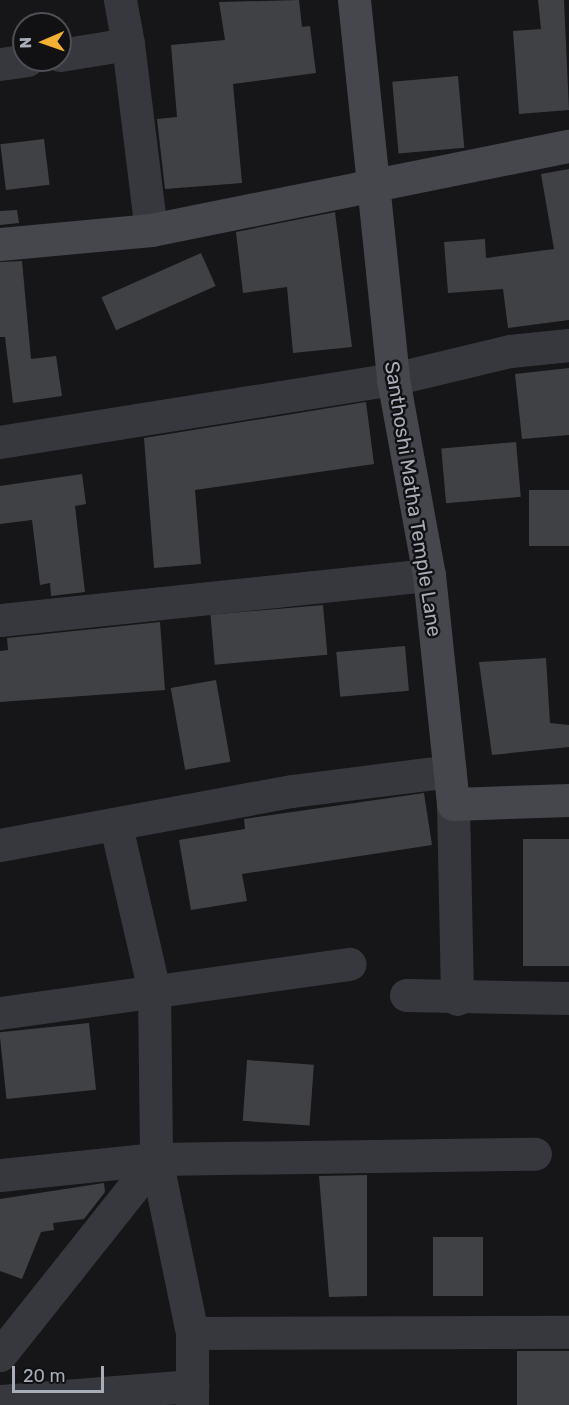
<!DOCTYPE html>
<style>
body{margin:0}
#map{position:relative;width:569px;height:1405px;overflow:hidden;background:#161618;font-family:Rubik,sans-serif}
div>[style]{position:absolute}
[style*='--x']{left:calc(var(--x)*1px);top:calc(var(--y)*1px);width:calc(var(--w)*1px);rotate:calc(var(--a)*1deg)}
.building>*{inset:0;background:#404145;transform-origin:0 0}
.street>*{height:33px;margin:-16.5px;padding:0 16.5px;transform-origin:16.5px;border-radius:16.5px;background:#37383d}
.secondary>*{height:33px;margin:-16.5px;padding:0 16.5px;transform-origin:16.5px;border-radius:16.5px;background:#45474d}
span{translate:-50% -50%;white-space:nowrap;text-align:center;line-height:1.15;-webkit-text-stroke:5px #111113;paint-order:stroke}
.street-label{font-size:20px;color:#a8adb8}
.north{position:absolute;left:12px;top:12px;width:60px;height:60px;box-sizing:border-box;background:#111113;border:2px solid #4d4f55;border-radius:50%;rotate:268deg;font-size:16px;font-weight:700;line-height:24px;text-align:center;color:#a8adb8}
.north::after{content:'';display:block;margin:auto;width:21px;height:27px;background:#f2b134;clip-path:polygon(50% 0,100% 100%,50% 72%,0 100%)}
.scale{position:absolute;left:12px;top:1366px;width:92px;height:27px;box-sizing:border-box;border:3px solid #a8adb8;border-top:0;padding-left:8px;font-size:18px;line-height:21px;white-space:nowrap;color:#a8adb8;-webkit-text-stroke:4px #111113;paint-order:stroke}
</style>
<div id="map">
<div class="building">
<div style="clip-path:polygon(299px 0,302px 27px,310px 26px,316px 73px,233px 84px,242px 183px,165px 189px,157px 119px,177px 117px,171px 45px,225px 40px,219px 2px)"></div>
<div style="clip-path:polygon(538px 0,564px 0,569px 110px,519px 114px,513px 31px,541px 29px)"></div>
<div style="left:458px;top:76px;width:72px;height:66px;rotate:85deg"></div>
<div style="left:44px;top:139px;width:46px;height:44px;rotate:83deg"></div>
<div style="clip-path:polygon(569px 169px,569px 320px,508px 328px,503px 289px,448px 293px,444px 242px,485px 239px,486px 258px,554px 249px,541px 174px)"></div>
<div style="clip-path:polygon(17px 210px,19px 223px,0 225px,0 211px)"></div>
<div style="clip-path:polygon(335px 212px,352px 347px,293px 353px,287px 287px,243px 293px,236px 232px)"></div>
<div style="left:201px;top:253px;width:36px;height:109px;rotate:66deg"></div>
<div style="clip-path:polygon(22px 261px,31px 359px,56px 356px,62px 396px,13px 403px,5px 337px,0 337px,0 262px)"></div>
<div style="clip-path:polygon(569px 368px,569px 435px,522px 439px,515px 374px)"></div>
<div style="clip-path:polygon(366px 402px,374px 464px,195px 490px,201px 564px,154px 568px,144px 438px)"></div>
<div style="left:516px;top:442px;width:55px;height:75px;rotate:85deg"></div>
<div style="clip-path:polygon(82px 474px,86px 504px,75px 506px,85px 592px,51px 596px,50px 583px,40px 585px,32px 520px,0 524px,0 486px)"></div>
<div style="left:569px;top:490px;width:56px;height:40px;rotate:90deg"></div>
<div style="left:323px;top:605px;width:50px;height:113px;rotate:85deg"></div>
<div style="clip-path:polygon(160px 622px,165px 690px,0 702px,0 651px,8px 650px,7px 638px)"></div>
<div style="left:405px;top:646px;width:45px;height:69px;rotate:85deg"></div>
<div style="clip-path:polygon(546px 658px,550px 723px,569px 725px,569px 747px,492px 755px,479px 662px)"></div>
<div style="left:216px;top:680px;width:83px;height:46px;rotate:80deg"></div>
<div style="clip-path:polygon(424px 793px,432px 845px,242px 874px,247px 901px,191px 910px,179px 840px,245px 829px,244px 819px)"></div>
<div style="left:569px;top:839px;width:127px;height:46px;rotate:90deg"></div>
<div style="left:89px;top:1023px;width:67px;height:90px;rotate:84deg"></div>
<div style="left:247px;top:1060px;width:67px;height:61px;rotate:4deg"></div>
<div style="clip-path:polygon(367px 1175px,367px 1296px,329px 1297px,319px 1176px)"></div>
<div style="clip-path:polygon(104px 1183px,105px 1192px,84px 1219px,53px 1223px,54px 1230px,41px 1232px,22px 1279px,0 1271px,0 1199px)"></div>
<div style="left:433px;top:1237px;width:50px;height:59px"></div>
<div style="left:517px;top:1351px;width:52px;height:54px"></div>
</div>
<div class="street">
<div style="--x:120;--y:0;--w:45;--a:79.7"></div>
<div style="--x:60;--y:55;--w:69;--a:-9.2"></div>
<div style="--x:128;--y:44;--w:187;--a:83"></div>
<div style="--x:0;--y:64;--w:27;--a:-8"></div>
<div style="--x:0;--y:442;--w:398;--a:-9.1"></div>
<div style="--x:393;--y:379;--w:120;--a:-13.5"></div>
<div style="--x:510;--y:351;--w:59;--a:-5.8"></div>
<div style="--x:0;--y:620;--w:431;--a:-6"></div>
<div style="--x:453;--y:804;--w:195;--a:88.8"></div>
<div style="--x:116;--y:826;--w:168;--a:77"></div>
<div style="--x:154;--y:990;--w:169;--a:89.3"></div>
<div style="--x:156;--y:1159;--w:178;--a:78.3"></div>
<div style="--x:192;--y:1333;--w:72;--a:90"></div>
<div style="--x:0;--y:845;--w:297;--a:-10.5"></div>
<div style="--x:292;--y:791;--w:159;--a:-7.2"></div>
<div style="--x:406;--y:995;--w:163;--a:1.1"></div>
<div style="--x:0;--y:1013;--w:353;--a:-8"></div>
<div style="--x:0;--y:1175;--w:157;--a:-5.9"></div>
<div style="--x:156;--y:1159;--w:379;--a:-0.8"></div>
<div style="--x:192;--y:1333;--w:376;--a:-0.2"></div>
<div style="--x:0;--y:1355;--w:251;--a:-51.5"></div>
<div style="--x:0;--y:1401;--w:193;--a:-4.5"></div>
</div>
<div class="secondary">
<div style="--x:354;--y:0;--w:381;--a:84.1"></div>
<div style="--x:393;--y:379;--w:199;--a:79.6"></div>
<div style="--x:429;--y:575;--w:230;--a:84"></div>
<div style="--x:453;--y:804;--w:116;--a:-2"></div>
<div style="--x:0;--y:244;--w:152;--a:-5.3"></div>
<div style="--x:151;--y:230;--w:426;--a:-11.4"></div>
</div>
<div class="street-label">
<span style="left:413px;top:499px;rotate:81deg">Santhoshi Matha Temple Lane</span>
</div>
<div class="north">N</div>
<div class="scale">20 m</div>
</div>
